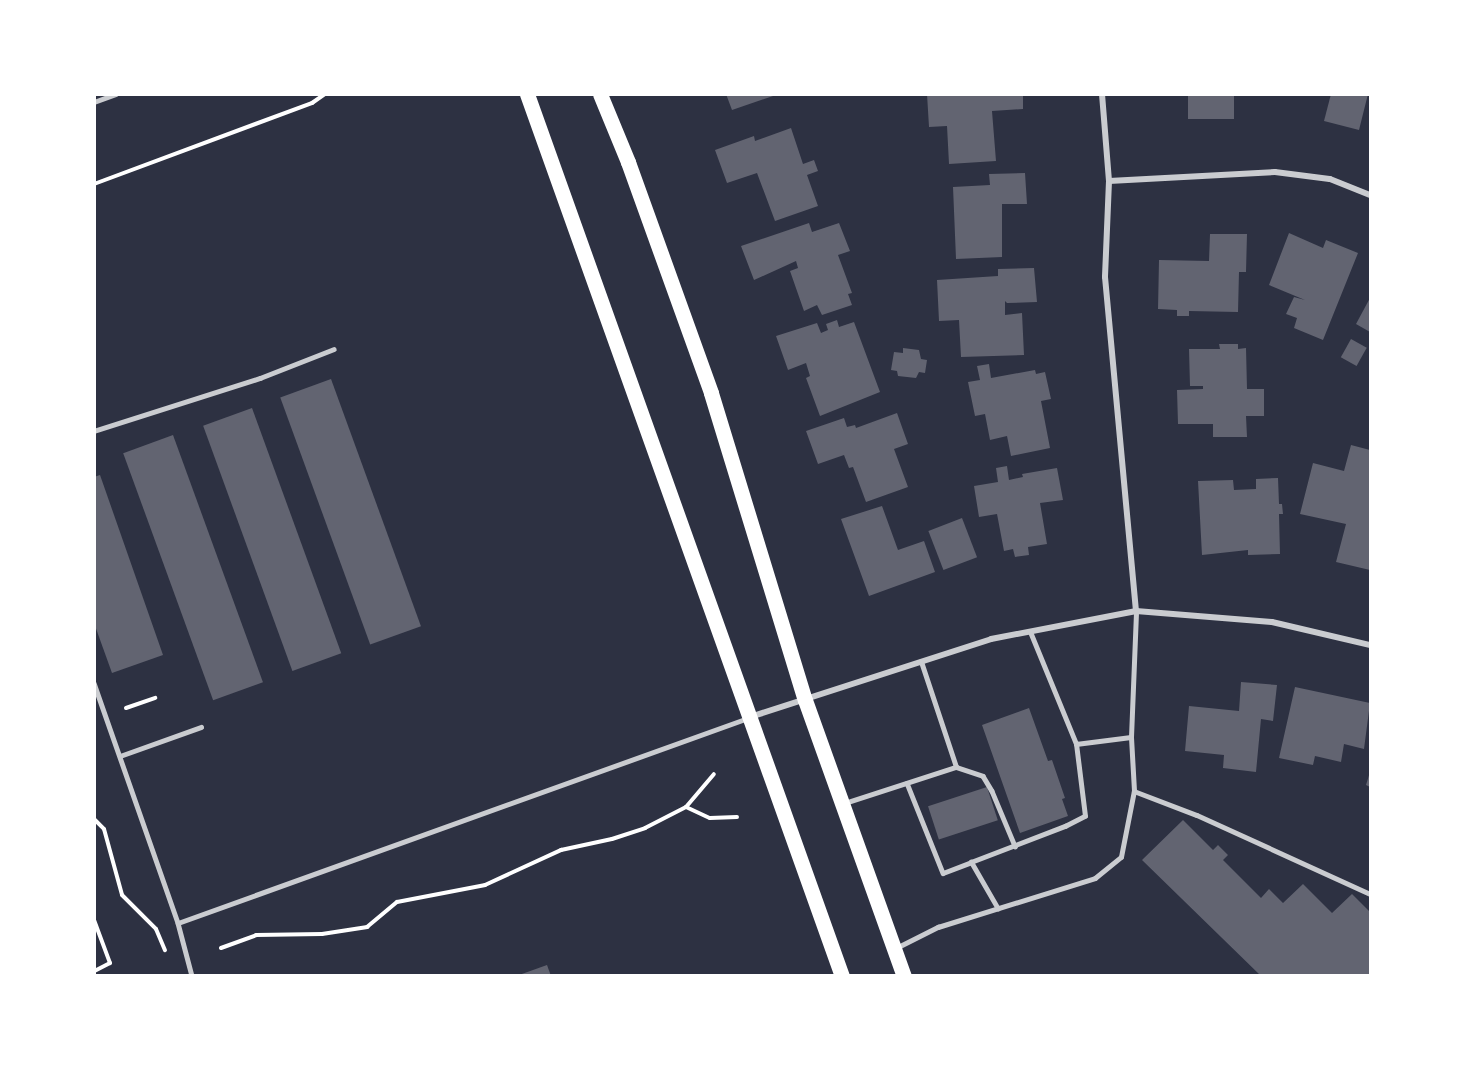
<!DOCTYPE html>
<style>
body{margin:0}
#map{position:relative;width:1465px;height:1070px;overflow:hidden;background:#2d3142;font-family:"Sofia Sans Condensed",sans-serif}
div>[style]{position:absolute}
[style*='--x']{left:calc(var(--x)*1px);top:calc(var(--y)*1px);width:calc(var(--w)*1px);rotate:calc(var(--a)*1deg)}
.building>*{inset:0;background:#626471;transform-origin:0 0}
.path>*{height:4px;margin:-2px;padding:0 2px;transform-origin:2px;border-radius:2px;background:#fff}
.service>*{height:4.5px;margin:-2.25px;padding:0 2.25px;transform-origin:2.25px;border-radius:2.25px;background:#caccd0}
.minor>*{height:6px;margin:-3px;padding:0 3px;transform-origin:3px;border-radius:3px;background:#caccd0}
.primary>*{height:15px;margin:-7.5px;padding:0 7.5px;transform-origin:7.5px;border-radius:7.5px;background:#fff}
span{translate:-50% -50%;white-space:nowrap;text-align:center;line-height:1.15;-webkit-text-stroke:5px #fff;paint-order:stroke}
.frame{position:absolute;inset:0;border:96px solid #fff;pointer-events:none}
</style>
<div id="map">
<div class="building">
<div style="clip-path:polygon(726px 94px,776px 94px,776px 95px,732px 110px)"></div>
<div style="clip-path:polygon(927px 94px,1023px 94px,1023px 109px,992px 111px,996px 161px,949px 164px,947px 126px,929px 127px)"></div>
<div style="left:1188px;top:94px;width:46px;height:25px"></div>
<div style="clip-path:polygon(1331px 94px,1368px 94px,1359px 130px,1324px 121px)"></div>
<div style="clip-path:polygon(791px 128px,803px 164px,814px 160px,818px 171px,807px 175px,818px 206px,775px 221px,757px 173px,727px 183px,715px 150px,754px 136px,755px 141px)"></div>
<div style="clip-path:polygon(1025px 173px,1027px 204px,1002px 204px,1002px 257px,956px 259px,953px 187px,990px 185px,989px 174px)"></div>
<div style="clip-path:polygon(809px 223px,812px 232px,839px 223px,850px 251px,838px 255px,852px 293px,848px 294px,852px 305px,822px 315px,817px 305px,804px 311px,790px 271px,798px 268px,796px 261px,754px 280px,741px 246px)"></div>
<div style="clip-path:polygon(1289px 233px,1323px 248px,1326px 240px,1358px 253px,1323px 340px,1294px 328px,1297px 318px,1286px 314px,1294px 297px,1305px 300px,1269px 285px)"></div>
<div style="clip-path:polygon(1210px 234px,1247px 234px,1246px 272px,1239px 272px,1238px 312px,1189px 311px,1189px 316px,1177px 316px,1177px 310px,1158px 309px,1159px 260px,1209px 261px)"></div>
<div style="clip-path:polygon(1034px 268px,1037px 302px,1007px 303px,1005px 301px,1005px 315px,1022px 313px,1024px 355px,961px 357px,959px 320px,939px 321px,937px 280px,998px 276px,998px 269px)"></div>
<div style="clip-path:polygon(1370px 298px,1370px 332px,1356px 324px)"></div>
<div style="clip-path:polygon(837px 320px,839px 327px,854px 322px,880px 392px,820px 416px,806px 378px,810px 376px,806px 363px,788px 370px,776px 336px,817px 323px,821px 333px,828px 330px,826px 324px)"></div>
<div style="left:1351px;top:339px;width:18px;height:21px;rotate:29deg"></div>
<div style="clip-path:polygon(1219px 344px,1238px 344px,1238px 349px,1246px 348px,1247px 389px,1264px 389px,1264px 416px,1246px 416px,1247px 437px,1213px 437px,1213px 424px,1178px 424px,1177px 390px,1203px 389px,1203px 386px,1190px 386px,1189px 349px,1220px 349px)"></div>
<div style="clip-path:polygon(903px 348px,919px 350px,921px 359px,927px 360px,925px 373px,919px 372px,916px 378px,898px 376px,897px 371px,891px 370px,894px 352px,903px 353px)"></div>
<div style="clip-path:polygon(989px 364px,991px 378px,1035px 370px,1036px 374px,1045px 372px,1051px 399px,1041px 401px,1050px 448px,1011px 456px,1007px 436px,990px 440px,985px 414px,975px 416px,968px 382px,980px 380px,977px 366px)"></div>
<div style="left:331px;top:379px;width:263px;height:54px;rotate:70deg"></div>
<div style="left:252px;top:408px;width:261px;height:52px;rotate:70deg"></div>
<div style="clip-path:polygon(897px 413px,908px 444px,894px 449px,908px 487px,866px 502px,853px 467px,849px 468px,844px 455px,818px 464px,806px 431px,844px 418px,847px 427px,855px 425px,856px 428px)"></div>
<div style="left:173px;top:435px;width:263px;height:53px;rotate:70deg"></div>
<div style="clip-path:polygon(1351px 445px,1370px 450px,1370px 570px,1336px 562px,1346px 524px,1300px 514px,1313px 463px,1344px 471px)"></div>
<div style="clip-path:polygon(1007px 466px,1009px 480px,1023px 477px,1022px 474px,1057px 468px,1063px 500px,1040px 503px,1047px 544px,1028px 547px,1029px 555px,1015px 557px,1013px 549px,1004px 551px,997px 514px,979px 517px,974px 486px,998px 482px,996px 468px)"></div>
<div style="clip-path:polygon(100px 475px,163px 655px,112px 673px,94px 623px,94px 477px)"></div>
<div style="clip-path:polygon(1278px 478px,1279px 504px,1282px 504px,1283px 514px,1279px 514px,1280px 554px,1248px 555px,1248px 550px,1202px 555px,1198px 481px,1233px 480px,1234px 490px,1256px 489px,1256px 479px)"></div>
<div style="clip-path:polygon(882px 506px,898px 550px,924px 541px,935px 572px,869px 596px,841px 519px)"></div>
<div style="left:962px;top:518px;width:42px;height:36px;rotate:69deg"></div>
<div style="clip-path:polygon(1241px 682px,1277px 685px,1273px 721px,1261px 719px,1256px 772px,1223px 768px,1224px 755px,1185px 751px,1189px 706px,1239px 711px)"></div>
<div style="clip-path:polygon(1295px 687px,1370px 703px,1364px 749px,1344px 744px,1341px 762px,1315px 756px,1313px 765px,1279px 758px)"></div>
<div style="clip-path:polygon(1029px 708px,1048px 761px,1052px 760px,1065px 798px,1062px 799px,1068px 816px,1020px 833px,982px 725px)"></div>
<div style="clip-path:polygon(1370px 772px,1370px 787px,1366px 785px)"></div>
<div style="left:987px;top:787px;width:35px;height:62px;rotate:72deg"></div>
<div style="clip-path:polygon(1183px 820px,1213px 850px,1218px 845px,1228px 855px,1223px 860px,1261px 898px,1269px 889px,1283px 903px,1303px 884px,1332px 913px,1352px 894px,1370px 912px,1370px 976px,1261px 976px,1142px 860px)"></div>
<div style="clip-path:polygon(547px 965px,551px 976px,520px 976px,519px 975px)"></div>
</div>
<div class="path">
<div style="--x:94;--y:184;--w:233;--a:-20.4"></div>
<div style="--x:312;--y:103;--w:16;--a:-35"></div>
<div style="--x:126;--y:708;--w:31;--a:-19"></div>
<div style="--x:686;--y:807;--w:26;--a:25"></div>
<div style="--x:710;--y:818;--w:27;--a:-2"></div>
<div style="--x:94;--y:819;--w:14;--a:45"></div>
<div style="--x:104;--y:829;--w:68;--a:74.7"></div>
<div style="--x:122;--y:895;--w:48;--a:45"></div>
<div style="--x:156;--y:929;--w:23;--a:67"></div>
<div style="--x:94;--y:920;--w:46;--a:69.6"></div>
<div style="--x:110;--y:963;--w:18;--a:153"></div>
<div style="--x:221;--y:948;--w:37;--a:-20"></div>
<div style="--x:256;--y:935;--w:66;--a:-0.9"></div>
<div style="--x:322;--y:934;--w:46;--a:-8.8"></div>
<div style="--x:367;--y:927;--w:39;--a:-40"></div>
<div style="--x:397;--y:902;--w:90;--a:-10.9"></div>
<div style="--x:485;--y:885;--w:84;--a:-24.7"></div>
<div style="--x:561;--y:850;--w:52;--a:-12.2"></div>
<div style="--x:612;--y:839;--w:35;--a:-18"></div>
<div style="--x:645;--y:828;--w:46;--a:-27.1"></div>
<div style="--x:686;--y:807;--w:43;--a:-49.7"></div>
</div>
<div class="service">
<div style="--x:94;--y:102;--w:23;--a:-20"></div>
<div style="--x:94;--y:431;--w:174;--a:-17.7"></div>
<div style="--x:260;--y:378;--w:79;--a:-21.4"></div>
<div style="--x:94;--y:683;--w:254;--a:70.7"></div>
<div style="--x:178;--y:923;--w:55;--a:75.2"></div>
<div style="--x:1076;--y:744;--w:55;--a:-7.3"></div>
<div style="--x:120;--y:756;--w:86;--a:-19.7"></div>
<div style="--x:956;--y:767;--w:28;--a:18"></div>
<div style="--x:983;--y:776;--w:17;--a:59"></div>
<div style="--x:992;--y:791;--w:60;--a:67.3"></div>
<div style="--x:907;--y:783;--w:97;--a:68.2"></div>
<div style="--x:943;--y:873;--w:30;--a:-21"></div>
<div style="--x:1134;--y:791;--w:67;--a:20.9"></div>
<div style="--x:1197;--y:815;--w:190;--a:24.5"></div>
<div style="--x:845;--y:803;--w:117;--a:-18"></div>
<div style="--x:956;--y:767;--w:111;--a:-108.4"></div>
<div style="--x:998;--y:909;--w:54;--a:-119.9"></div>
<div style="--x:971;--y:862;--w:101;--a:-21"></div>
<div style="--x:1065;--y:826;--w:22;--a:-27"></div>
<div style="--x:1085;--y:816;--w:73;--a:-97.1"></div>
<div style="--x:1076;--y:744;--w:121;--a:-112.3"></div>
<div style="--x:178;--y:923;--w:606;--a:-19.78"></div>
<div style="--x:898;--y:947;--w:45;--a:-26.6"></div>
<div style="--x:938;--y:927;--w:164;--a:-17.3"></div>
<div style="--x:1095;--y:878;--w:33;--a:-39"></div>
<div style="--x:1121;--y:857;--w:67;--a:-78.9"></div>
<div style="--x:1134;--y:791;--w:54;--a:-93.2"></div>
<div style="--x:1131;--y:737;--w:126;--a:-87.7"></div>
</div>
<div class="minor">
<div style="--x:1102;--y:94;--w:87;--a:85.4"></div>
<div style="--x:1109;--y:181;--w:96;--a:92.4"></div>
<div style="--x:1105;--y:277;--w:335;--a:84.7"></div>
<div style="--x:1109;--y:181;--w:166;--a:-3.1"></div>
<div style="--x:1275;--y:172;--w:55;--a:7.3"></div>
<div style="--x:1330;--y:179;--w:43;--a:21.8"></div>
<div style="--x:750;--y:717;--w:253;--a:-17.9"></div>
<div style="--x:991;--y:639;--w:148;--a:-10.9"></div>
<div style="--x:1136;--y:611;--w:136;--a:4.6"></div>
<div style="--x:1272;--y:622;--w:101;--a:13.2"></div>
</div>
<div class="primary">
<div style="--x:527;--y:94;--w:937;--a:70.35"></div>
<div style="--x:600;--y:94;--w:74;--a:67.6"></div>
<div style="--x:628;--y:162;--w:245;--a:70.2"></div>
<div style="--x:711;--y:393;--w:321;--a:73"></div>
<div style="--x:805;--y:700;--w:293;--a:70.3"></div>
</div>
<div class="frame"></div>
</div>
